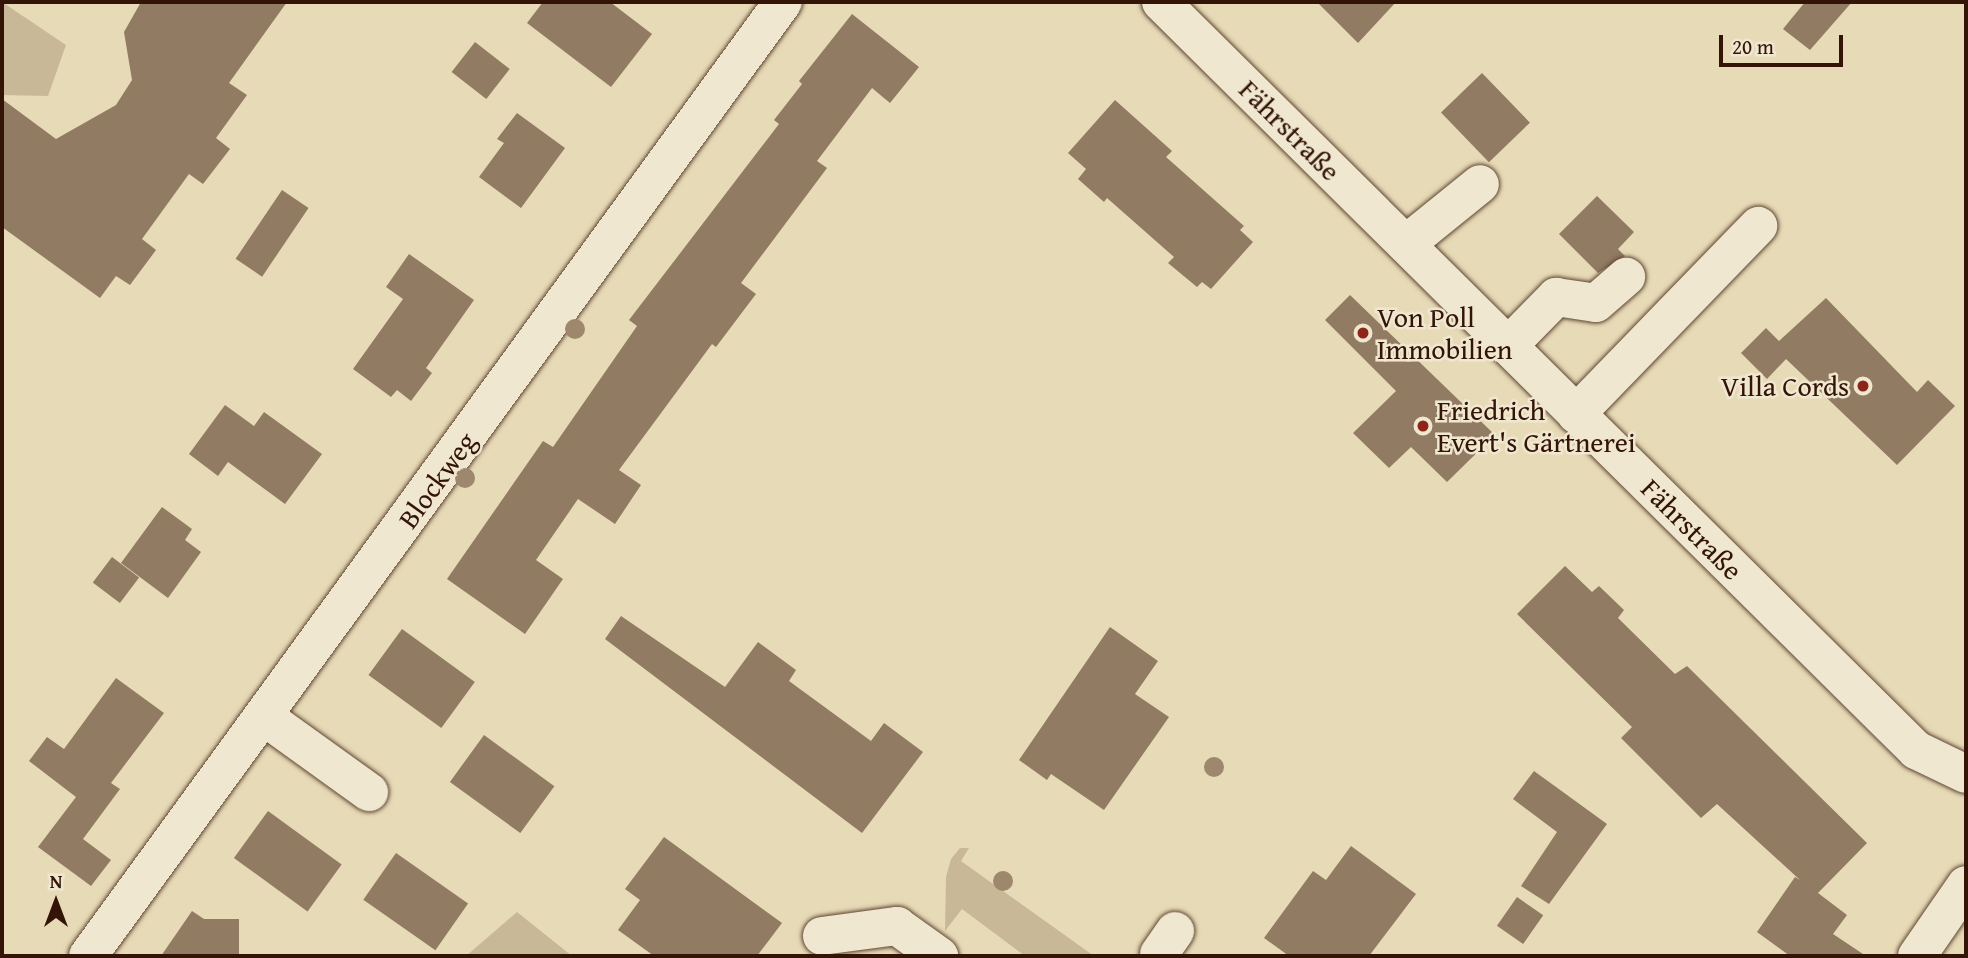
<!DOCTYPE html>
<meta charset="utf-8">
<style>
body{margin:0}
#map{position:relative;width:1968px;height:958px;overflow:hidden;background:#e7dab6;font-family:"Gentium Book Plus",serif}
div>[style]{position:absolute}
[style*='--x']{left:calc(var(--x)*1px);top:calc(var(--y)*1px);width:calc(var(--w)*1px);rotate:calc(var(--a)*1deg)}
.green>*{inset:0;background:#c8b898}
.building>*{inset:0;background:#917b62;transform-origin:0 0}
.roads{filter:drop-shadow(0 0 2px #604633) drop-shadow(0 0 2px #604633)}
.minor>*{height:38px;margin:-19px;padding:0 19px;transform-origin:19px;border-radius:19px;background:#efe7d0}
.trees>*{width:20px;height:20px;margin:-10px;border-radius:50%;background:#9d886d}
.dots>*{width:19px;height:19px;translate:-50% -50%;box-sizing:border-box;border:4px solid #efe7d0;border-radius:50%}
span{translate:-50% -50%;white-space:nowrap;text-align:center;line-height:1.15;-webkit-text-stroke:5px #efe7d0;paint-order:stroke}
.street-label{font-size:28px;color:#331407}
.poi-label{font-size:28px;color:#331407}
.left{translate:0 -50%;text-align:left}
.right{translate:-100% -50%;text-align:right}
.frame{position:absolute;inset:0;border:4px solid #331407;pointer-events:none}
.north{position:absolute;left:21px;top:867px;width:70px;height:70px;-webkit-text-stroke:5px #efe7d0;paint-order:stroke;rotate:0deg;font-size:19px;font-weight:700;line-height:28px;text-align:center;color:#331407}
.north::after{content:'';display:block;margin:auto;width:24px;height:32px;background:#331407;clip-path:polygon(50% 0,100% 100%,50% 72%,0 100%)}
.scale{position:absolute;left:1719px;top:35px;width:124px;height:32px;box-sizing:border-box;border:4px solid #331407;border-top:0;padding-left:9px;font-size:21px;line-height:24px;white-space:nowrap;color:#331407;-webkit-text-stroke:5px #efe7d0;paint-order:stroke}
</style>
<div id="map">
<div class="green">
<div style="clip-path:polygon(2px 2px,66px 45px,48px 96px,2px 95px)"></div>
<div style="clip-path:polygon(960px 848px,969px 848px,961px 861px,1094px 956px,1025px 956px,962px 909px,945px 931px,946px 877px,951px 859px)"></div>
<div style="clip-path:polygon(517px 912px,572px 956px,466px 956px)"></div>
</div>
<div class="building">
<div style="clip-path:polygon(141px 2px,287px 2px,229px 83px,247px 95px,216px 138px,230px 149px,203px 184px,189px 174px,142px 239px,156px 250px,130px 285px,116px 276px,100px 298px,2px 227px,2px 99px,56px 139px,116px 105px,132px 80px,124px 32px)"></div>
<div style="clip-path:polygon(543px 2px,610px 2px,652px 34px,611px 87px,527px 23px)"></div>
<div style="clip-path:polygon(1317px 2px,1396px 2px,1358px 43px)"></div>
<div style="clip-path:polygon(1805px 2px,1852px 2px,1810px 50px,1783px 29px)"></div>
<div style="clip-path:polygon(852px 14px,919px 67px,890px 103px,872px 88px,817px 161px,827px 168px,741px 283px,756px 294px,716px 347px,712px 344px,619px 470px,641px 485px,615px 524px,578px 499px,536px 560px,563px 579px,525px 634px,447px 579px,543px 441px,553px 447px,637px 326px,629px 320px,779px 124px,774px 120px,802px 84px,799px 81px)"></div>
<div style="left:475px;top:42px;width:44px;height:38px;rotate:38deg"></div>
<div style="left:1482px;top:73px;width:69px;height:57px;rotate:46deg"></div>
<div style="clip-path:polygon(1115px 100px,1172px 151px,1166px 157px,1244px 226px,1240px 230px,1253px 242px,1211px 289px,1202px 282px,1197px 287px,1168px 263px,1174px 257px,1107px 198px,1104px 202px,1078px 179px,1086px 169px,1068px 153px)"></div>
<div style="clip-path:polygon(517px 113px,565px 148px,521px 208px,479px 177px,504px 143px,497px 139px)"></div>
<div style="left:282px;top:190px;width:32px;height:83px;rotate:34deg"></div>
<div style="clip-path:polygon(1597px 196px,1634px 232px,1618px 249px,1625px 256px,1598px 273px,1559px 234px)"></div>
<div style="clip-path:polygon(409px 254px,474px 300px,426px 368px,432px 373px,411px 401px,397px 390px,391px 397px,353px 369px,403px 299px,386px 287px)"></div>
<div style="clip-path:polygon(1350px 295px,1495px 435px,1447px 482px,1411px 447px,1389px 468px,1353px 433px,1396px 391px,1325px 320px)"></div>
<div style="clip-path:polygon(1826px 298px,1917px 392px,1928px 380px,1955px 406px,1897px 465px,1786px 359px,1767px 379px,1741px 353px,1766px 328px,1779px 341px)"></div>
<div style="clip-path:polygon(225px 405px,254px 426px,264px 412px,322px 454px,285px 504px,228px 462px,218px 476px,189px 454px)"></div>
<div style="clip-path:polygon(162px 507px,192px 529px,185px 540px,201px 552px,168px 598px,121px 563px)"></div>
<div style="left:112px;top:557px;width:34px;height:32px;rotate:37deg"></div>
<div style="clip-path:polygon(1565px 566px,1592px 592px,1599px 586px,1624px 610px,1618px 618px,1675px 674px,1687px 666px,1867px 843px,1818px 893px,1847px 915px,1833px 934px,1866px 956px,1790px 956px,1757px 932px,1795px 877px,1800px 880px,1717px 804px,1701px 818px,1621px 738px,1632px 727px,1517px 614px)"></div>
<div style="clip-path:polygon(621px 616px,725px 687px,758px 642px,796px 670px,789px 681px,871px 741px,884px 723px,923px 752px,862px 833px,605px 639px)"></div>
<div style="clip-path:polygon(1110px 627px,1158px 661px,1135px 694px,1169px 717px,1104px 810px,1051px 774px,1047px 780px,1019px 760px)"></div>
<div style="left:402px;top:629px;width:90px;height:57px;rotate:36deg"></div>
<div style="clip-path:polygon(116px 678px,164px 713px,111px 783px,120px 789px,83px 839px,111px 860px,91px 886px,38px 847px,76px 797px,29px 761px,47px 737px,64px 749px)"></div>
<div style="left:484px;top:735px;width:87px;height:58px;rotate:36deg"></div>
<div style="clip-path:polygon(1534px 771px,1607px 824px,1549px 904px,1521px 886px,1557px 832px,1513px 799px)"></div>
<div style="left:268px;top:811px;width:91px;height:58px;rotate:36deg"></div>
<div style="clip-path:polygon(664px 837px,782px 923px,757px 956px,654px 956px,618px 930px,640px 900px,625px 889px)"></div>
<div style="clip-path:polygon(1351px 846px,1416px 894px,1369px 956px,1289px 956px,1264px 938px,1313px 871px,1326px 880px)"></div>
<div style="left:396px;top:853px;width:88px;height:57px;rotate:35deg"></div>
<div style="left:1517px;top:897px;width:32px;height:35px;rotate:35deg"></div>
<div style="clip-path:polygon(192px 911px,204px 919px,239px 919px,239px 956px,161px 956px)"></div>
</div>
<div class="roads">
<div class="minor">
<div style="--x:1161;--y:2;--w:1063;--a:44.73"></div>
<div style="--x:1916;--y:750;--w:55;--a:25.6"></div>
<div style="--x:1406;--y:244;--w:95;--a:-39"></div>
<div style="--x:1508;--y:346;--w:69;--a:-45.6"></div>
<div style="--x:1556;--y:297;--w:40;--a:8.5"></div>
<div style="--x:1596;--y:303;--w:40;--a:-41"></div>
<div style="--x:1576;--y:414;--w:262;--a:-45.9"></div>
<div style="--x:266;--y:718;--w:127;--a:35.7"></div>
<div style="--x:822;--y:936;--w:76;--a:-7.6"></div>
<div style="--x:897;--y:926;--w:52;--a:35.5"></div>
<div style="--x:1159;--y:954;--w:28;--a:-55"></div>
<div style="--x:88;--y:956;--w:1180;--a:-53.93"></div>
<div style="--x:1917;--y:956;--w:86;--a:-55.4"></div>
</div>
</div>
<div class="trees">
<div style="left:575px;top:329px"></div>
<div style="left:465px;top:478px"></div>
<div style="left:1214px;top:767px"></div>
<div style="left:1003px;top:881px"></div>
</div>
<div class="dots">
<div style="left:1363px;top:333px;background:#8f2418"></div>
<div style="left:1863px;top:386px;background:#8f2418"></div>
<div style="left:1423px;top:426px;background:#8f2418"></div>
</div>
<div class="street-label">
<span style="left:1290px;top:130px;rotate:45deg">Fährstraße</span>
<span style="left:437px;top:480px;rotate:-54deg">Blockweg</span>
<span style="left:1692px;top:529px;rotate:45deg">Fährstraße</span>
</div>
<div class="poi-label">
<span class="left" style="left:1377px;top:333px">Von Poll<br>Immobilien</span>
<span class="right" style="left:1849px;top:386px">Villa Cords</span>
<span class="left" style="left:1437px;top:426px">Friedrich<br>Evert's Gärtnerei</span>
</div>
<div class="frame"></div>
<div class="north">N</div>
<div class="scale">20 m</div>
</div>
